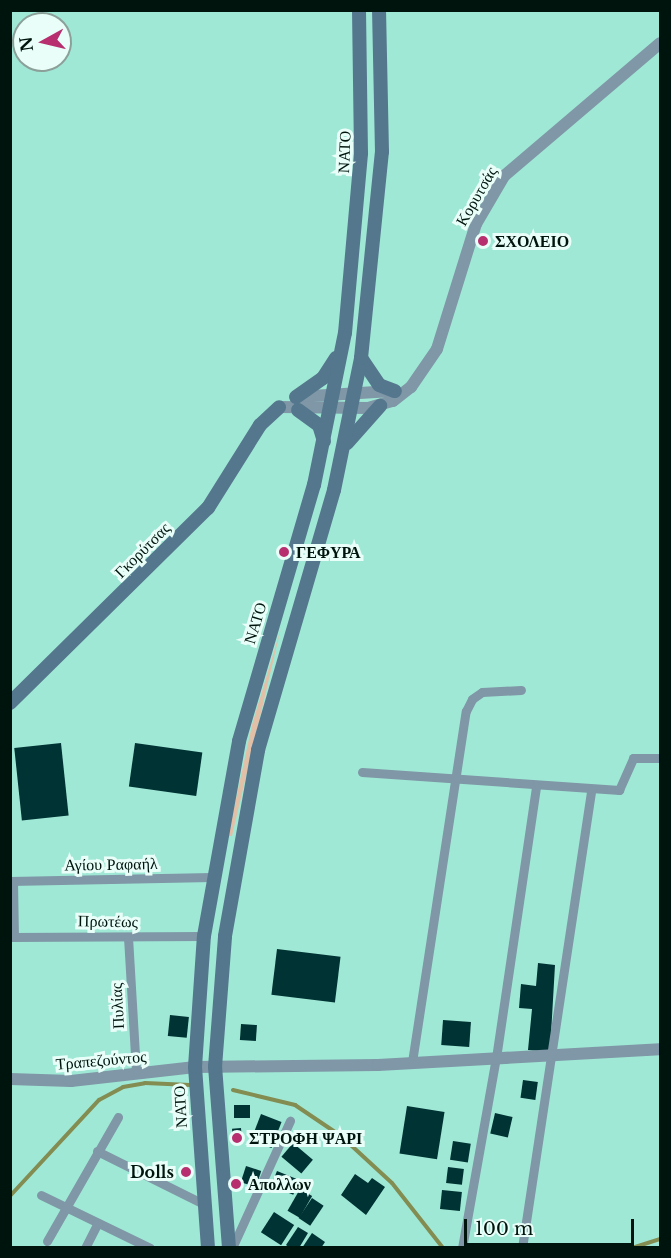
<!DOCTYPE html>
<meta charset="utf-8">
<style>
body{margin:0}
#map{position:relative;width:671px;height:1258px;overflow:hidden;background:#a0e8d6;font-family:"Libre Baskerville",serif}
div>[style]{position:absolute}
[style*='--x']{left:calc(var(--x)*1px);top:calc(var(--y)*1px);width:calc(var(--w)*1px);rotate:calc(var(--a)*1deg)}
.green>*{inset:0;background:#e2c0a8}
.stream>*{height:4px;margin:-2px;padding:0 2px;transform-origin:2px;border-radius:2px;background:#838c51}
.building>*{inset:0;background:#003334;transform-origin:0 0}
.minor>*{height:9px;margin:-4.5px;padding:0 4.5px;transform-origin:4.5px;border-radius:4.5px;background:#7f97a6}
.tertiary>*{height:12px;margin:-6px;padding:0 6px;transform-origin:6px;border-radius:6px;background:#7f97a6}
.secondary>*{height:14px;margin:-7px;padding:0 7px;transform-origin:7px;border-radius:7px;background:#54778d}
.dots>*{width:16px;height:16px;translate:-50% -50%;box-sizing:border-box;border:3px solid #e9fef8;border-radius:50%}
span{translate:-50% -50%;white-space:nowrap;text-align:center;line-height:1.15;-webkit-text-stroke:6px #e9fef8;paint-order:stroke}
.street-label{font-size:16px;color:#00140e}
.poi-label{font-size:16px;color:#00140e;font-weight:700}
.left{translate:0 -50%;text-align:left}
.right{translate:-100% -50%;text-align:right}
.frame{position:absolute;inset:0;border:12px solid #00140e;pointer-events:none}
.north{position:absolute;left:12px;top:12px;width:60px;height:60px;box-sizing:border-box;background:#e9fef8;border:2px solid #8ca09a;border-radius:50%;rotate:262deg;font-size:16px;font-weight:700;line-height:24px;text-align:center;color:#00140e}
.north::after{content:'';display:block;margin:auto;width:21px;height:27px;background:#b72f6f;clip-path:polygon(50% 0,100% 100%,50% 72%,0 100%)}
.scale{position:absolute;left:464px;top:1219px;width:170px;height:27px;box-sizing:border-box;border:3px solid #00140e;border-top:0;padding-left:8px;font-size:18px;line-height:21px;white-space:nowrap;color:#00140e;-webkit-text-stroke:4px #e9fef8;paint-order:stroke}
</style>
<div id="map">
<div class="green">
<div style="clip-path:polygon(281px 628px,232px 836px,228px 836px,252px 725px)"></div>
</div>
<div class="stream">
<div style="--x:233;--y:1090;--w:64;--a:13.6"></div>
<div style="--x:295;--y:1105;--w:55;--a:34"></div>
<div style="--x:341;--y:1136;--w:69;--a:42.7"></div>
<div style="--x:392;--y:1183;--w:83;--a:51.9"></div>
<div style="--x:10;--y:1196;--w:131;--a:-47.2"></div>
<div style="--x:99;--y:1100;--w:27;--a:-28"></div>
<div style="--x:123;--y:1087;--w:22;--a:-10"></div>
<div style="--x:145;--y:1083;--w:45;--a:2.5"></div>
<div style="--x:632;--y:1248;--w:29;--a:-18"></div>
</div>
<div class="building">
<div style="left:61px;top:743px;width:73px;height:47px;rotate:84deg"></div>
<div style="left:135px;top:743px;width:68px;height:44px;rotate:8deg"></div>
<div style="left:277px;top:949px;width:64px;height:46px;rotate:7deg"></div>
<div style="clip-path:polygon(538px 963px,555px 965px,550px 1052px,528px 1050px,532px 1009px,519px 1008px,521px 984px,536px 986px)"></div>
<div style="left:170px;top:1015px;width:19px;height:21px;rotate:6deg"></div>
<div style="left:443px;top:1020px;width:28px;height:25px;rotate:4deg"></div>
<div style="left:241px;top:1024px;width:16px;height:16px;rotate:4deg"></div>
<div style="left:523px;top:1080px;width:15px;height:18px;rotate:8deg"></div>
<div style="left:234px;top:1105px;width:16px;height:13px"></div>
<div style="left:407px;top:1106px;width:38px;height:48px;rotate:9deg"></div>
<div style="left:495px;top:1113px;width:18px;height:21px;rotate:13deg"></div>
<div style="left:261px;top:1114px;width:22px;height:28px;rotate:21deg"></div>
<div style="left:241px;top:1128px;width:12px;height:9px;rotate:85deg"></div>
<div style="left:453px;top:1141px;width:18px;height:19px;rotate:9deg"></div>
<div style="left:293px;top:1143px;width:26px;height:18px;rotate:40deg"></div>
<div style="left:246px;top:1166px;width:16px;height:17px;rotate:18deg"></div>
<div style="left:448px;top:1167px;width:16px;height:16px;rotate:7deg"></div>
<div style="left:277px;top:1171px;width:24px;height:16px;rotate:22deg"></div>
<div style="clip-path:polygon(355px 1174px,368px 1183px,372px 1178px,385px 1187px,366px 1215px,341px 1195px)"></div>
<div style="left:300px;top:1189px;width:14px;height:25px;rotate:30deg"></div>
<div style="left:442px;top:1190px;width:20px;height:19px;rotate:6deg"></div>
<div style="left:312px;top:1198px;width:14px;height:24px;rotate:34deg"></div>
<div style="left:274px;top:1212px;width:24px;height:24px;rotate:33deg"></div>
<div style="clip-path:polygon(298px 1227px,308px 1233px,299px 1248px,290px 1248px,286px 1245px)"></div>
<div style="clip-path:polygon(312px 1233px,325px 1242px,321px 1248px,302px 1248px)"></div>
</div>
<div class="minor">
<div style="--x:362;--y:772;--w:258;--a:4"></div>
<div style="--x:619;--y:790;--w:35;--a:-66"></div>
<div style="--x:633;--y:758;--w:27;--a:0"></div>
<div style="--x:10;--y:881;--w:202;--a:-1.1"></div>
<div style="--x:13;--y:881;--w:56;--a:89"></div>
<div style="--x:10;--y:937;--w:194;--a:-0.3"></div>
<div style="--x:128;--y:937;--w:136;--a:86.6"></div>
<div style="--x:412;--y:1062;--w:355;--a:-81.3"></div>
<div style="--x:466;--y:711;--w:13;--a:-63"></div>
<div style="--x:472;--y:699;--w:12;--a:-35"></div>
<div style="--x:482;--y:692;--w:39;--a:-3"></div>
<div style="--x:97;--y:1151;--w:119;--a:26.4"></div>
<div style="--x:41;--y:1195;--w:121;--a:25.9"></div>
<div style="--x:47;--y:1241;--w:143;--a:-60.2"></div>
<div style="--x:85;--y:1248;--w:28;--a:-63"></div>
<div style="--x:232;--y:1248;--w:140;--a:-65.5"></div>
<div style="--x:462;--y:1248;--w:193;--a:-79.9"></div>
<div style="--x:496;--y:1058;--w:275;--a:-81.6"></div>
<div style="--x:522;--y:1248;--w:463;--a:-81.4"></div>
</div>
<div class="tertiary">
<div style="--x:296;--y:397;--w:96;--a:-3.6"></div>
<div style="--x:279;--y:407;--w:89;--a:0.6"></div>
<div style="--x:368;--y:408;--w:26;--a:-16"></div>
<div style="--x:393;--y:401;--w:23;--a:-38"></div>
<div style="--x:411;--y:387;--w:46;--a:-55.6"></div>
<div style="--x:437;--y:349;--w:131;--a:-72.7"></div>
<div style="--x:476;--y:224;--w:56;--a:-59.7"></div>
<div style="--x:504;--y:176;--w:205;--a:-40.4"></div>
<div style="--x:10;--y:1079;--w:61;--a:1.9"></div>
<div style="--x:71;--y:1081;--w:125;--a:-6.4"></div>
<div style="--x:195;--y:1067;--w:183;--a:-0.6"></div>
<div style="--x:378;--y:1065;--w:282;--a:-3.2"></div>
</div>
<div class="secondary">
<div style="--x:361;--y:358;--w:32;--a:56"></div>
<div style="--x:379;--y:385;--w:17;--a:21"></div>
<div style="--x:296;--y:397;--w:33;--a:-35"></div>
<div style="--x:323;--y:378;--w:24;--a:-57"></div>
<div style="--x:298;--y:410;--w:26;--a:36"></div>
<div style="--x:319;--y:425;--w:17;--a:73"></div>
<div style="--x:347;--y:443;--w:50;--a:-48.3"></div>
<div style="--x:10;--y:703;--w:278;--a:-44.6"></div>
<div style="--x:208;--y:508;--w:98;--a:-57.9"></div>
<div style="--x:260;--y:425;--w:26;--a:-43"></div>
<div style="--x:208;--y:1248;--w:181;--a:-94.1"></div>
<div style="--x:195;--y:1067;--w:131;--a:-86.1"></div>
<div style="--x:204;--y:936;--w:198;--a:-79.8"></div>
<div style="--x:239;--y:741;--w:267;--a:-73.7"></div>
<div style="--x:314;--y:485;--w:155;--a:-78.5"></div>
<div style="--x:345;--y:333;--w:181;--a:-84.9"></div>
<div style="--x:361;--y:153;--w:143;--a:-90.8"></div>
<div style="--x:229;--y:1248;--w:182;--a:-94.4"></div>
<div style="--x:215;--y:1067;--w:131;--a:-85.6"></div>
<div style="--x:225;--y:936;--w:189;--a:-79.9"></div>
<div style="--x:258;--y:750;--w:271;--a:-73.7"></div>
<div style="--x:334;--y:490;--w:135;--a:-78.4"></div>
<div style="--x:361;--y:358;--w:207;--a:-84.2"></div>
<div style="--x:382;--y:152;--w:142;--a:-91.2"></div>
</div>
<div class="dots">
<div style="left:483px;top:241px;background:#b72f6f"></div>
<div style="left:284px;top:552px;background:#b72f6f"></div>
<div style="left:237px;top:1138px;background:#b72f6f"></div>
<div style="left:186px;top:1172px;background:#b72f6f"></div>
<div style="left:236px;top:1184px;background:#b72f6f"></div>
</div>
<div class="street-label">
<span style="left:344px;top:152px;rotate:-88deg">ΝΑΤΟ</span>
<span style="left:476px;top:196px;rotate:-60deg">Κορυτσάς</span>
<span style="left:142px;top:550px;rotate:-45deg">Γκορύτσας</span>
<span style="left:255px;top:623px;rotate:-73deg">ΝΑΤΟ</span>
<span style="left:111px;top:864px;rotate:-1deg">Αγίου Ραφαήλ</span>
<span style="left:108px;top:921px;rotate:1deg">Πρωτέως</span>
<span style="left:117px;top:1006px;rotate:-93deg">Πυλίας</span>
<span style="left:101px;top:1060px;rotate:-5deg">Τραπεζούντος</span>
<span style="left:180px;top:1107px;rotate:-93deg">ΝΑΤΟ</span>
</div>
<div class="poi-label">
<span class="left" style="left:495px;top:241px">ΣΧΟΛΕΙΟ</span>
<span class="left" style="left:296px;top:552px">ΓΕΦΥΡΑ</span>
<span class="left" style="left:249px;top:1138px">ΣΤΡΟΦΗ ΨΑΡΙ</span>
<span class="right" style="left:174px;top:1172px">Dolls</span>
<span class="left" style="left:248px;top:1184px">Απολλων</span>
</div>
<div class="frame"></div>
<div class="north">N</div>
<div class="scale">100 m</div>
</div>
